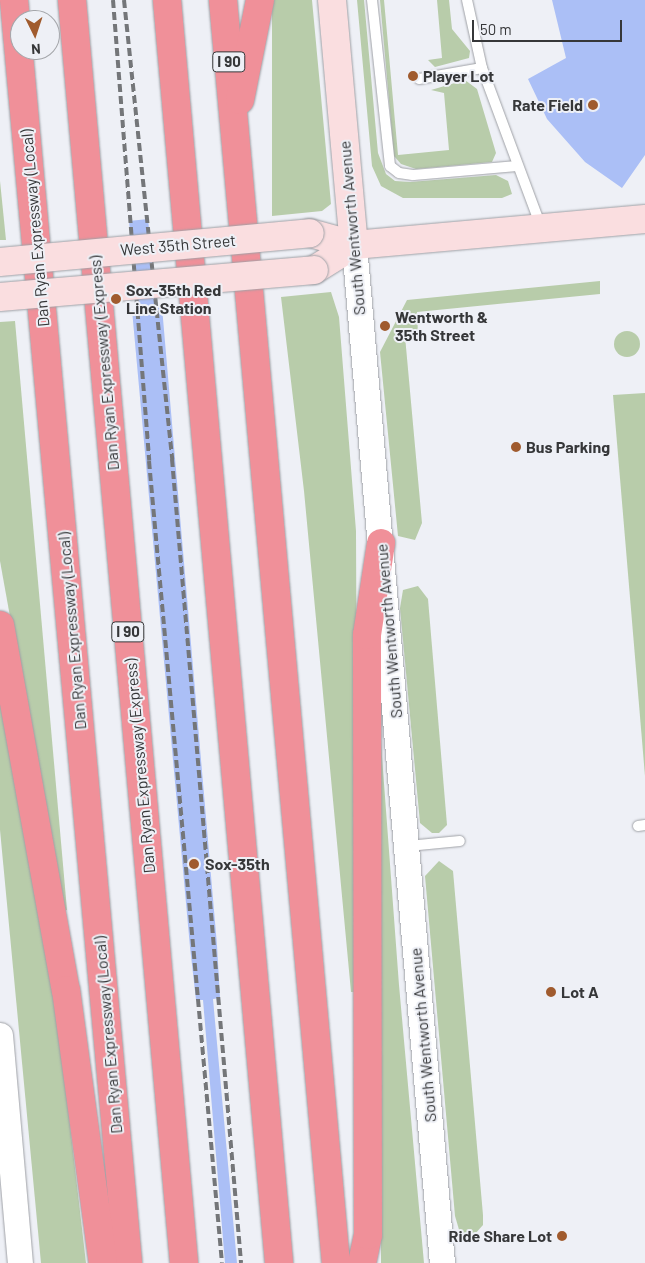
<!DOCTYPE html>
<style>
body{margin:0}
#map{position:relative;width:645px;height:1263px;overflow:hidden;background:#eef0f6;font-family:Barlow,sans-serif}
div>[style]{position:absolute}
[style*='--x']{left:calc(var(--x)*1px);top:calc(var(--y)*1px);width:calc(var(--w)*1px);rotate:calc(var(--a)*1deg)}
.green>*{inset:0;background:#b8ccaa}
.round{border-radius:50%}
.building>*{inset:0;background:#abbff6}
.roads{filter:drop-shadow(0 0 1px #9fa1a6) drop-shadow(0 0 1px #9fa1a6)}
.service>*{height:10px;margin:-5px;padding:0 5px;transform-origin:5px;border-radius:5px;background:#fff}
.tertiary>*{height:25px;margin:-12.5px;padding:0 12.5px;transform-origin:12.5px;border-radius:12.5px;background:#fff}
.secondary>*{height:28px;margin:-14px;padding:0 14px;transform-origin:14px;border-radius:14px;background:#fadee0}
.motorway>*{height:28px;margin:-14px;padding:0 14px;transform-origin:14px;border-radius:14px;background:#f09099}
.rail>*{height:4px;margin-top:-2px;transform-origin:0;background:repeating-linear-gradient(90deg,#747679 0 8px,transparent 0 12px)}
.bridges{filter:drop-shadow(0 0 1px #9fa1a6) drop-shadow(0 0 1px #9fa1a6)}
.secondary-bridge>*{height:28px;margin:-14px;padding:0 14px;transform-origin:14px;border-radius:14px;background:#fadee0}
.dots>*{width:14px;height:14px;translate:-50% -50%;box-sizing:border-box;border:2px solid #eef0f6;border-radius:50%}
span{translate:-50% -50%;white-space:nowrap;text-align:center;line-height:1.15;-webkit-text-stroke:4px #eef0f6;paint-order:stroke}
.shield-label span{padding:1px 4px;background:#eef0f6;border:1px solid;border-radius:4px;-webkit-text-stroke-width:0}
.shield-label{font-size:15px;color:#363739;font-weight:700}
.poi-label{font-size:16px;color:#363739;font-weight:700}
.left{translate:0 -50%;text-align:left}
.right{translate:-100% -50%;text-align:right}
.street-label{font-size:16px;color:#363739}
.north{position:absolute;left:10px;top:10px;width:50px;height:50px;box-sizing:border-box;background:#eef0f6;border:1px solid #a4a6aa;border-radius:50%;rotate:176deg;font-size:14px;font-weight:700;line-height:20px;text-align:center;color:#363739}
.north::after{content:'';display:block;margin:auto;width:18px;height:22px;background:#a05b2e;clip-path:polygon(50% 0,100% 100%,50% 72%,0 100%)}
.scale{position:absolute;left:472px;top:20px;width:150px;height:22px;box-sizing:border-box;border:2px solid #363739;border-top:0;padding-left:6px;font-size:15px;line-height:18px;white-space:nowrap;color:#363739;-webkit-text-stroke:4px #eef0f6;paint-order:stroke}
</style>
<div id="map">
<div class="green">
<div style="clip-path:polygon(272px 0,312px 0,331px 204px,322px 211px,272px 216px)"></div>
<div style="clip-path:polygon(357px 0,364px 0,378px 153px,386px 174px,395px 181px,410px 182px,496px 175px,508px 181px,512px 194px,502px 198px,403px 198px,381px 186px,372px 166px)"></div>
<div style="clip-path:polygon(380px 0,384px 0,398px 155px,449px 150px,444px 93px,431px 90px,465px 80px,477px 89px,496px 153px,492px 162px,416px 169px,401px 164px,394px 156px)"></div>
<div style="clip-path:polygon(437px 0,449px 0,452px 29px,470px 51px,469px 58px,435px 67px,428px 60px,442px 58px)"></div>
<div style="clip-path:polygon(0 181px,6px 240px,0 240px)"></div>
<div style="clip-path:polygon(600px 281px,600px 294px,417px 312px,418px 334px,405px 336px,422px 523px,415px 540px,398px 536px,380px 352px,407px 300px)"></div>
<div style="clip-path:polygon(331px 292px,339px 317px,356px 531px,358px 992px,351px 992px,304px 491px,281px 297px)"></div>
<div style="clip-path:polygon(15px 321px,67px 910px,63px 911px,0 561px,0 322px)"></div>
<div class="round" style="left:614px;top:331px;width:26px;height:26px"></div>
<div style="clip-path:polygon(645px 393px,645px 776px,613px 395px)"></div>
<div style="clip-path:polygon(418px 586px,428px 599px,447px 825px,439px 833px,432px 833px,420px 823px,400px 608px,403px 590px)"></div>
<div style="clip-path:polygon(0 695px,57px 1013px,86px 1263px,41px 1263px,0 830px)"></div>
<div style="clip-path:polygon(381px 743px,399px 985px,424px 1263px,381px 1263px)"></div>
<div style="clip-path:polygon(439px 861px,453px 871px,483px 1215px,483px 1225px,474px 1235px,460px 1233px,455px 1216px,425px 876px)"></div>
</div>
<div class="building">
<div style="clip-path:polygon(552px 0,645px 0,645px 155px,622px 188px,585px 162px,547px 119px,528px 79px,566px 58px)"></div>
<div style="clip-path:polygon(148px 219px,157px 308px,162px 307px,175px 458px,217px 945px,220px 998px,213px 999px,237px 1263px,225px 1263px,203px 1000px,196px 1000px,190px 947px,132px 310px,137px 310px,129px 221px)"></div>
</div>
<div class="roads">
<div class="service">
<div style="--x:372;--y:0;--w:167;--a:83.8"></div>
<div style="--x:390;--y:166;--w:11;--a:38"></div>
<div style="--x:399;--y:173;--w:14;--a:8"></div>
<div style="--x:413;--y:175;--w:102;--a:-5"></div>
<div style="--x:467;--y:0;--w:70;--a:77.6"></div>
<div style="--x:482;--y:68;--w:170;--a:69.6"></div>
<div style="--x:419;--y:79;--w:64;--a:-9.9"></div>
<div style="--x:638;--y:826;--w:7;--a:-8"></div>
<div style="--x:408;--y:846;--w:52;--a:-5.5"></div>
</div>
<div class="tertiary">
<div style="--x:354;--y:245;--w:1022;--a:85.06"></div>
<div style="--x:0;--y:1035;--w:229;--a:85"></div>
</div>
<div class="secondary">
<div style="--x:332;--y:0;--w:246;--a:84.9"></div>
<div style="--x:310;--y:233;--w:46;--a:15.3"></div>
<div style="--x:354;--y:245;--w:292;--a:-5.1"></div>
<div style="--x:314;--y:270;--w:47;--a:-32"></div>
</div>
<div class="motorway">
<div style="--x:14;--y:0;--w:1268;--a:84.84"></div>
<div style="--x:72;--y:0;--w:1268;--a:84.93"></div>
<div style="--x:167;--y:0;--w:1268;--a:84.93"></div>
<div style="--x:223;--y:0;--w:1268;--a:84.89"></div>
<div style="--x:240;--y:100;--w:102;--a:-78.7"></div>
<div style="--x:0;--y:625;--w:371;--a:79.8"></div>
<div style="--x:66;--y:990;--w:275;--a:82.3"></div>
<div style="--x:362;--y:1263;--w:29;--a:-78"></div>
<div style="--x:368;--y:1235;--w:600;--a:-90.1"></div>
<div style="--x:367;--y:635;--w:93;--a:-81.3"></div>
</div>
</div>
<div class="rail">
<div style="--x:113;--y:0;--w:462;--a:85.5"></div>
<div style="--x:149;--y:461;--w:805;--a:84.8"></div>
<div style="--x:124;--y:0;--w:462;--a:84"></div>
<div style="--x:172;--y:459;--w:807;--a:85.09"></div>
</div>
<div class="bridges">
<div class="secondary-bridge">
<div style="--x:0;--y:262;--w:311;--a:-5.3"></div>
<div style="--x:0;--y:297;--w:315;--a:-4.9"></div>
</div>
</div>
<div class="dots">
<div style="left:413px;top:76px;background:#a05b2e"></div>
<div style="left:593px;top:105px;background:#a05b2e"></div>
<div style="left:116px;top:299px;background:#a05b2e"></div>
<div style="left:385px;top:326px;background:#a05b2e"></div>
<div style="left:516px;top:447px;background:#a05b2e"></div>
<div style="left:194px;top:864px;background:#a05b2e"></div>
<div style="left:551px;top:992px;background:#a05b2e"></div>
<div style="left:562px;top:1236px;background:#a05b2e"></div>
</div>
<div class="shield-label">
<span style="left:229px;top:62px">I 90</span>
<span style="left:128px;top:632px">I 90</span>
</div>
<div class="poi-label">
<span class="left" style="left:423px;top:76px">Player Lot</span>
<span class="right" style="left:583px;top:105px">Rate Field</span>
<span class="left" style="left:126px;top:299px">Sox-35th Red<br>Line Station</span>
<span class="left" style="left:395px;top:326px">Wentworth &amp;<br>35th Street</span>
<span class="left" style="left:526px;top:447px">Bus Parking</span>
<span class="left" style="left:205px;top:864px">Sox-35th</span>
<span class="left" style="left:561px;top:992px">Lot A</span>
<span class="right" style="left:552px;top:1236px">Ride Share Lot</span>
</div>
<div class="street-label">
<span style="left:35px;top:228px;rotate:-95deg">Dan Ryan Expressway (Local)</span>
<span style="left:352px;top:228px;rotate:-95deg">South Wentworth Avenue</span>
<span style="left:178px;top:245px;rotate:-5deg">West 35th Street</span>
<span style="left:104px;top:363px;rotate:-95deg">Dan Ryan Expressway (Express)</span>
<span style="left:72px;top:631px;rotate:-95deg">Dan Ryan Expressway (Local)</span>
<span style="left:389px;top:631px;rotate:-95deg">South Wentworth Avenue</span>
<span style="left:140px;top:766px;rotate:-95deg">Dan Ryan Expressway (Express)</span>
<span style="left:108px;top:1035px;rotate:-95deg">Dan Ryan Expressway (Local)</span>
<span style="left:423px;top:1035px;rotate:-95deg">South Wentworth Avenue</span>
</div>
<div class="north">N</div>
<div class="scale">50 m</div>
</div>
